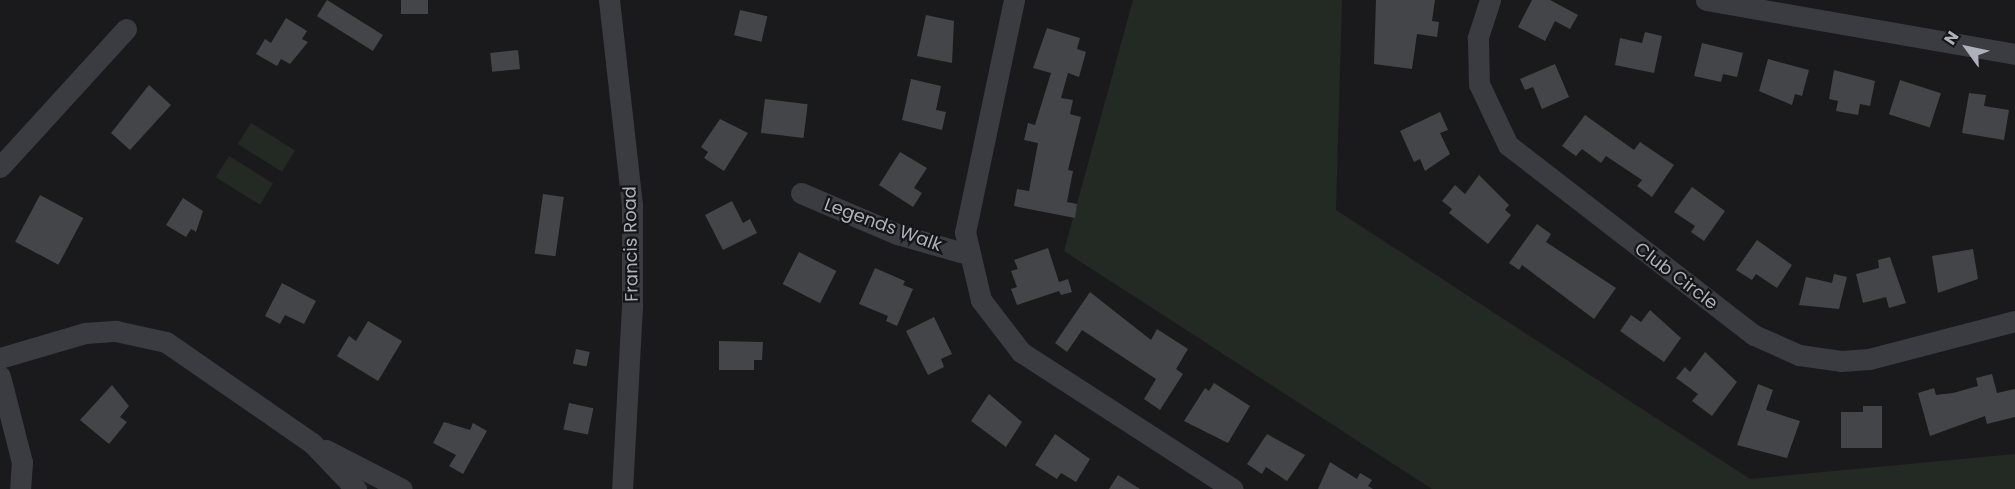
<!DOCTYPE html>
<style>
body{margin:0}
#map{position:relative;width:2015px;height:489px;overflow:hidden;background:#1a1a1c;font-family:Poppins,sans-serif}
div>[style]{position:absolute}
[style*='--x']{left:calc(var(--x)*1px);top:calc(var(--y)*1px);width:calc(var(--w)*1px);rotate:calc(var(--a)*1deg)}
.green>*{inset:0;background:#222a23;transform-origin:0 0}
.building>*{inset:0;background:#444549;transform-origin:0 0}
.minor>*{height:21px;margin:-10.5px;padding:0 10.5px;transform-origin:10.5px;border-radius:10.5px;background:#3b3c41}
span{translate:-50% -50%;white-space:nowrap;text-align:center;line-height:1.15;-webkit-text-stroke:4.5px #151517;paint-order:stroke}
.street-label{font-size:18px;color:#adb1bb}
.north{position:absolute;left:1937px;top:18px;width:60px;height:60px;-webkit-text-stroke:4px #151517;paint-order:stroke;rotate:303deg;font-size:16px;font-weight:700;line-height:24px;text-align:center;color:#adb1bb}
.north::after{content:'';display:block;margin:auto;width:21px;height:27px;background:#adb1bb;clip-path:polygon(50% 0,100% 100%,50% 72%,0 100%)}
</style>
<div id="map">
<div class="green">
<div style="clip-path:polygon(1133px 0,1342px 0,1336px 210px,1750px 479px,2015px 454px,2015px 489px,1432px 489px,1064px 251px)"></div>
<div style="left:251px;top:123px;width:52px;height:25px;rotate:32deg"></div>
<div style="left:229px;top:156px;width:52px;height:25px;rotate:32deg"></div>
</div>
<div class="building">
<div style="left:327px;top:0;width:66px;height:19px;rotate:32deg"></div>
<div style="left:401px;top:0;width:27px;height:14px"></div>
<div style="clip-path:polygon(1376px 0,1435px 0,1432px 21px,1439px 22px,1437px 37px,1417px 34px,1412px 69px,1374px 64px)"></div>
<div style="clip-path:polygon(1532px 0,1550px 0,1578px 15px,1570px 29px,1555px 21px,1545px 41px,1518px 27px)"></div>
<div style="left:740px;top:10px;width:28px;height:26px;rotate:13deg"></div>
<div style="clip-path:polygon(926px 15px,954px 21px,952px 63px,917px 56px)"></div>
<div style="clip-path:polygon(286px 18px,307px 31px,302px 39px,308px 42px,290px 64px,281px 59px,277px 66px,256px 54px,265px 39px,271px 43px)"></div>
<div style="clip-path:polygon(1047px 28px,1080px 38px,1077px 49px,1086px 52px,1079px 77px,1068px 73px,1061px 98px,1073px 100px,1070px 114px,1081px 117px,1068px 170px,1073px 171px,1067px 202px,1077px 204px,1075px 218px,1014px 206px,1017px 189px,1029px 191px,1038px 143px,1024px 140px,1028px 123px,1035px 125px,1051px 73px,1033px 68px)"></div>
<div style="clip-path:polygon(1645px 32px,1662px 36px,1654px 73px,1615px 65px,1620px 38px,1642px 43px)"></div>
<div style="clip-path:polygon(1702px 43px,1743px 53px,1737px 77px,1723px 74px,1721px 82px,1694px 76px)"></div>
<div style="left:518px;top:50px;width:19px;height:28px;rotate:84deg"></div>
<div style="clip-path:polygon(1768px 59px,1809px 70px,1802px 96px,1795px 94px,1792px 105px,1759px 91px)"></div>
<div style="clip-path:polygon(1555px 64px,1569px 97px,1542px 109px,1533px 87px,1525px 90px,1520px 79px)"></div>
<div style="clip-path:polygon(1834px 70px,1875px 81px,1870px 106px,1860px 104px,1858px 115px,1836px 111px,1838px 101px,1829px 99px)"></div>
<div style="clip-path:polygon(911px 79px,941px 86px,936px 110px,946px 112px,942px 130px,902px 120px)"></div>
<div style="left:1900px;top:80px;width:43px;height:36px;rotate:18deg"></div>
<div style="clip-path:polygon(149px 85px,171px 105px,130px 150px,111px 133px)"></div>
<div style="clip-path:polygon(1969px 93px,1986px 95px,1984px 106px,2009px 110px,2004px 140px,1962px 133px)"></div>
<div style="left:765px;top:99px;width:43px;height:34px;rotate:7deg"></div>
<div style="clip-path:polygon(1440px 112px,1448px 130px,1440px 133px,1450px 154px,1425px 171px,1420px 159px,1414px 162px,1400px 131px)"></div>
<div style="clip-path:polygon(1585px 115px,1634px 150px,1640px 142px,1674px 165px,1652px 197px,1637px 186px,1642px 180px,1606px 156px,1601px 163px,1582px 149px,1576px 156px,1562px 146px)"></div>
<div style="clip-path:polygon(720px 119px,748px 133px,724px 171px,704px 158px,708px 152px,701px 147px)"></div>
<div style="clip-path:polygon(900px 152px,927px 168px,914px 188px,922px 193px,913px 207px,879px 185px)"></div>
<div style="clip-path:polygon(1479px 175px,1509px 205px,1505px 210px,1511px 215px,1488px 244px,1449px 213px,1452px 209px,1442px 201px,1455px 185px,1465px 194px)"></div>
<div style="clip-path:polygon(1692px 187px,1725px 211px,1704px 241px,1691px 232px,1695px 226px,1674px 212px)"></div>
<div style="left:543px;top:194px;width:21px;height:60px;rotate:8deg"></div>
<div style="left:40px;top:195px;width:49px;height:53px;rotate:28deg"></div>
<div style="clip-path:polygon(183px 198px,203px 211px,196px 232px,191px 229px,186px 237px,166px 225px)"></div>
<div style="clip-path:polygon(732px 201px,743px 223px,750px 219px,757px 233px,723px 250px,705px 215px)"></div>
<div style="clip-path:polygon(1537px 224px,1551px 234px,1546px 242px,1616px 288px,1594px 319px,1522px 265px,1519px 270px,1509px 263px)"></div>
<div style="clip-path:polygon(1757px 240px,1792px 265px,1777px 288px,1756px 274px,1752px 280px,1736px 270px)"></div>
<div style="clip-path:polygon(1048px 248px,1059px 282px,1068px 279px,1072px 292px,1061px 295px,1059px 291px,1017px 305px,1011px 289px,1017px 287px,1011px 271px,1018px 269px,1014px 260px)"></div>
<div style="clip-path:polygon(1973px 249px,1978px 279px,1938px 293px,1932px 256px)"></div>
<div style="left:799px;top:252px;width:42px;height:36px;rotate:27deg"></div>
<div style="clip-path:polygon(1890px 257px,1906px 303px,1889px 308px,1886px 297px,1863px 303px,1856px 274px,1879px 268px,1878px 260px)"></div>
<div style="clip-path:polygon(875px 268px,905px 281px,903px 285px,913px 289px,897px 326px,886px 321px,888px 316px,859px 304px)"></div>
<div style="clip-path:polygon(1834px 274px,1847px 277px,1839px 309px,1799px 305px,1806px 277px,1832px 283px)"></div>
<div style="clip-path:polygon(282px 283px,316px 301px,304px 324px,285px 315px,280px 324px,265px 316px)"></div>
<div style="clip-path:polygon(1090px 292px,1151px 340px,1157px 329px,1188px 349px,1176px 369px,1183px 374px,1160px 410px,1144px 399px,1156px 379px,1082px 330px,1067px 352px,1055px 343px)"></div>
<div style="clip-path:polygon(1650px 310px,1681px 338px,1664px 362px,1620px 331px,1631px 315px,1641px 322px)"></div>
<div style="clip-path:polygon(934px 317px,952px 354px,941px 359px,944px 367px,928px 375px,906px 331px)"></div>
<div style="clip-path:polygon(368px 321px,402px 341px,378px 381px,337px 356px,349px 336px,356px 341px)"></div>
<div style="clip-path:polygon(719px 341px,763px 342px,762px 360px,754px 360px,754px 370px,719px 370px)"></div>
<div style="left:576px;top:349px;width:14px;height:15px;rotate:12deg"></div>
<div style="clip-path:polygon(1705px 352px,1737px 382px,1712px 416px,1692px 401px,1698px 394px,1676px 378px,1685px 367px,1690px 372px)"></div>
<div style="clip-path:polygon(1992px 374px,1997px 393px,2015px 389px,2015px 417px,1987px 424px,1985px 416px,1930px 436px,1918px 393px,1934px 388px,1936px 395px,1953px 393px,1978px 386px,1976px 378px)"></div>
<div style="clip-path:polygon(1214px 383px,1250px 406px,1228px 443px,1184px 421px,1205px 388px,1209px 391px)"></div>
<div style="clip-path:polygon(1758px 384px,1773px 390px,1766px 410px,1800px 421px,1787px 458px,1737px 445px)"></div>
<div style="clip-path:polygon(112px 385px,129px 406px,120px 417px,127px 422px,109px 444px,80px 420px)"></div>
<div style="clip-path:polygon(989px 394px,1022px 422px,1006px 447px,971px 421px)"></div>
<div style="left:569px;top:403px;width:25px;height:27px;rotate:12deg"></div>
<div style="clip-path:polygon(1863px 406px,1882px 406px,1882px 448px,1841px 448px,1841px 412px,1863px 412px)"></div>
<div style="clip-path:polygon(444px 422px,470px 430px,473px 423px,487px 431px,463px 474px,449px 466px,456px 455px,433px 443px)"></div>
<div style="clip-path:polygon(1055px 434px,1090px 459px,1076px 482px,1061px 473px,1057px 479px,1035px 465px)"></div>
<div style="clip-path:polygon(1267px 434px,1305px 455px,1287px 481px,1266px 467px,1262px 474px,1247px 464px)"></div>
<div style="clip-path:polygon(1330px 462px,1357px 479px,1360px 473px,1372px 480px,1368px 486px,1373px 489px,1318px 489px)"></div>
<div style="clip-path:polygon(1118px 475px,1140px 489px,1109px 489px)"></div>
</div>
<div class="minor">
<div style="--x:609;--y:0;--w:206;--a:83.6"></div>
<div style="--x:632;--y:205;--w:101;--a:90"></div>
<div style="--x:632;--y:306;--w:183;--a:93.1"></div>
<div style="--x:1014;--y:0;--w:237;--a:101.9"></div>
<div style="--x:965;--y:232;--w:70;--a:76.8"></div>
<div style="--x:981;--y:300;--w:66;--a:52.4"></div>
<div style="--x:1021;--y:352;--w:252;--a:32.9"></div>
<div style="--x:1490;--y:0;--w:40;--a:108"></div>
<div style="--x:1478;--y:38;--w:46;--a:88.8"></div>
<div style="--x:1479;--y:84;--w:68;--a:64.6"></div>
<div style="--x:1508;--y:145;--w:311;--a:37.7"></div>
<div style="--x:1754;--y:335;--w:49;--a:24"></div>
<div style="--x:1799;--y:355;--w:42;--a:8.1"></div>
<div style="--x:1841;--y:361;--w:28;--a:-4"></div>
<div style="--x:1869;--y:359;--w:151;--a:-14.6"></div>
<div style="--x:1706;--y:0;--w:314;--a:9.9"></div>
<div style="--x:0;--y:167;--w:187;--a:-47.6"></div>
<div style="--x:801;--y:193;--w:104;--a:23.1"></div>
<div style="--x:897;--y:234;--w:73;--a:15.9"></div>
<div style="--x:0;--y:358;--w:89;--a:-16.4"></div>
<div style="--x:85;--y:333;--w:31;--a:-4"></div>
<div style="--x:116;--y:331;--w:51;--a:12.4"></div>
<div style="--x:166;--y:342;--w:178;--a:34.7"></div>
<div style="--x:312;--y:443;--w:64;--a:46.3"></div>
<div style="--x:0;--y:376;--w:89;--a:75.7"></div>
<div style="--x:22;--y:462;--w:27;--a:94"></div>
<div style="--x:326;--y:450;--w:85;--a:27.2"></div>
</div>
<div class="street-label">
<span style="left:883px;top:225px;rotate:20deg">Legends Walk</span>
<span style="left:631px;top:244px;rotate:-91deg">Francis Road</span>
<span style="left:1676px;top:276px;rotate:37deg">Club Circle</span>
</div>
<div class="north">N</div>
</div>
